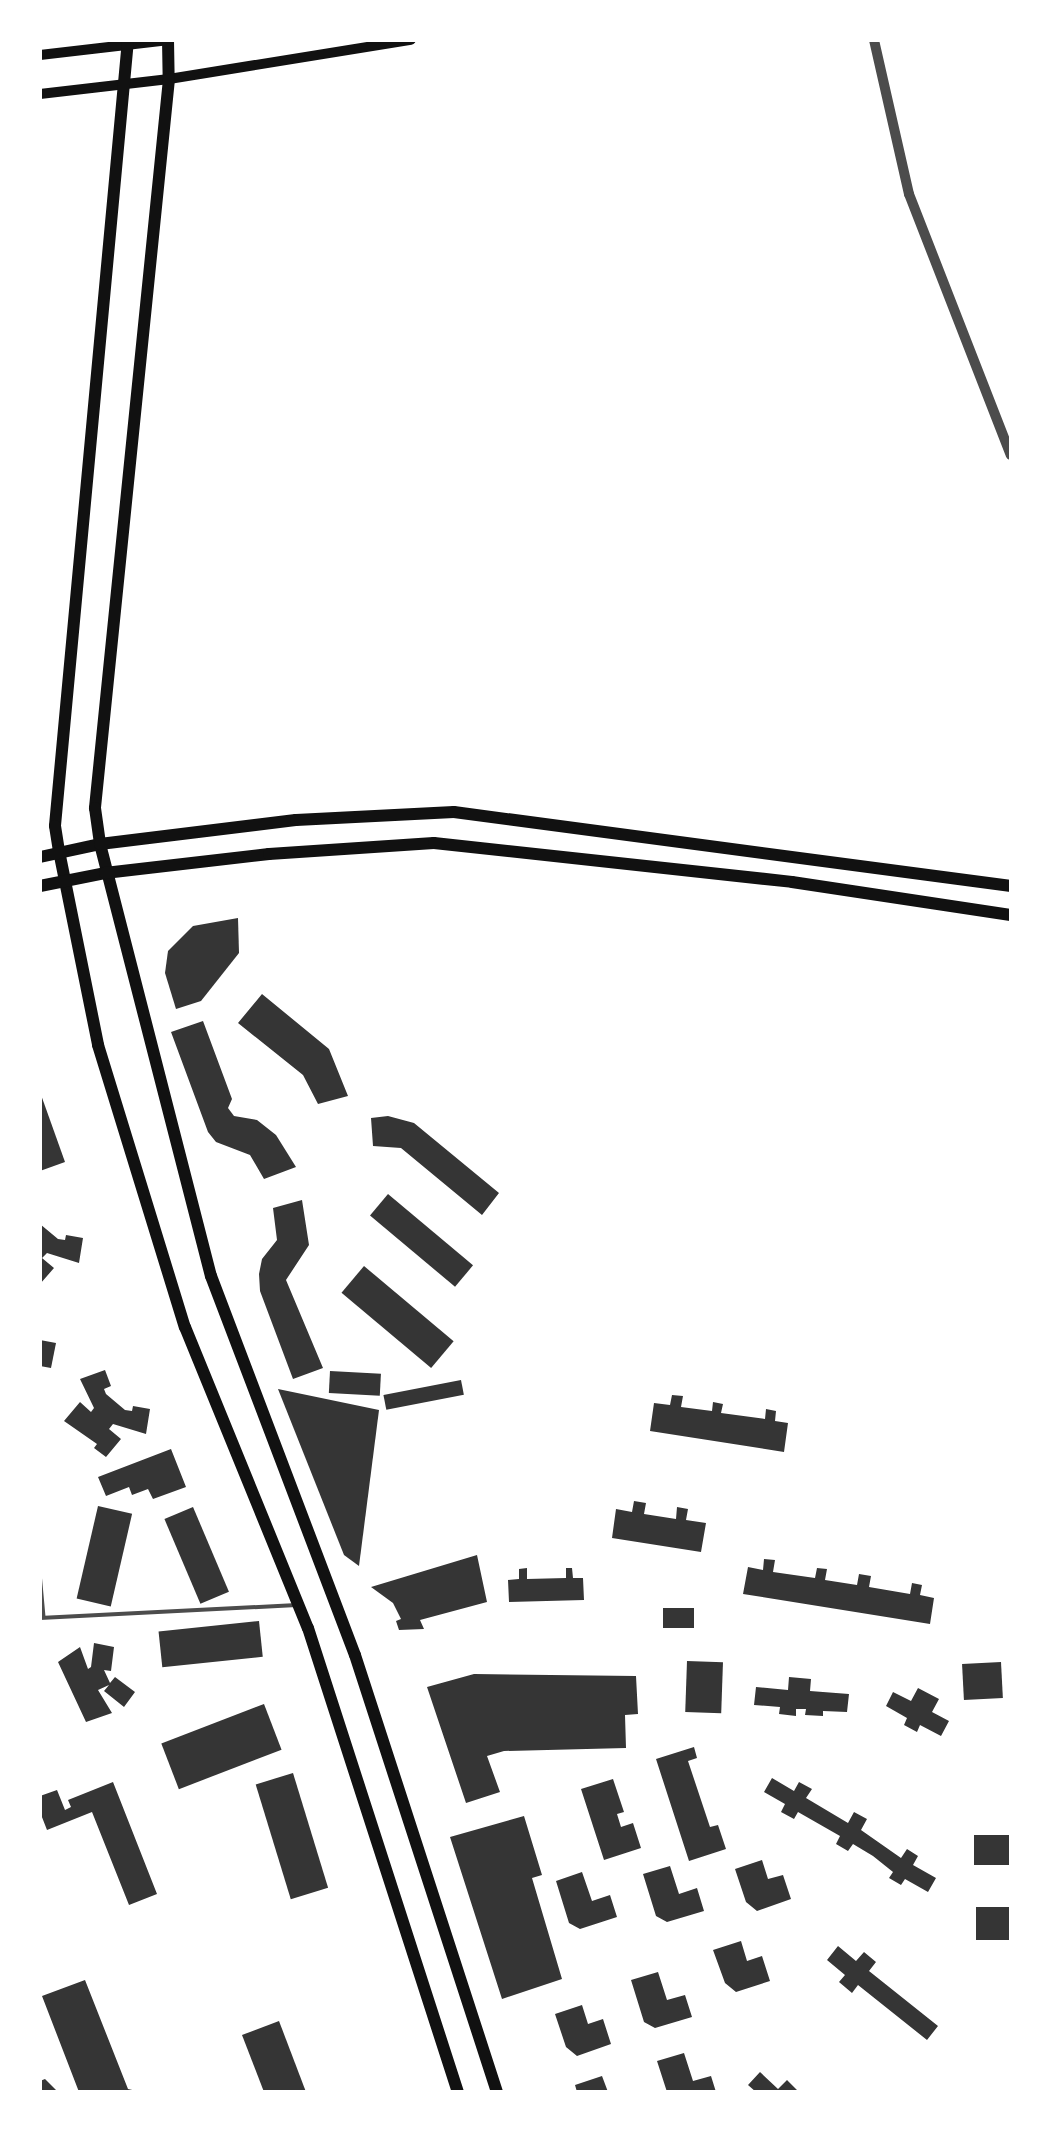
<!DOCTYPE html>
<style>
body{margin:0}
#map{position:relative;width:1051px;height:2132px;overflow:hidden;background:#fff;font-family:"Roboto Serif",serif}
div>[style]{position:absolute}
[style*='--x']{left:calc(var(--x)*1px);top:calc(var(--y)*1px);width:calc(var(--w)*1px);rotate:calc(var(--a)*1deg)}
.building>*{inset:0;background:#353535;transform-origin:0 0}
.service>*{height:3.5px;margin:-1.75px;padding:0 1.75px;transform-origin:1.75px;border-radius:1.75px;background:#4c4c4c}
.tertiary>*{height:10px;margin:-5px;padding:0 5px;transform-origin:5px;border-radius:5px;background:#4c4c4c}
.secondary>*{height:10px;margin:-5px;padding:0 5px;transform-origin:5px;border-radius:5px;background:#111}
.primary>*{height:12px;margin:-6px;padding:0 6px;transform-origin:6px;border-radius:6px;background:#111}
span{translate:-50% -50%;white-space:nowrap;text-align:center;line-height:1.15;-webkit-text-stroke:5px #fff;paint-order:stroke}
.frame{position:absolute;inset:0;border:42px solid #fff;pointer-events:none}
</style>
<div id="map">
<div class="building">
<div style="clip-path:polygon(238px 918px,239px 953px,201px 1001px,176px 1009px,165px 973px,168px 951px,193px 926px)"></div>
<div style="clip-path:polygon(262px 994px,329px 1049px,348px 1096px,318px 1104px,303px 1075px,238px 1023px)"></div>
<div style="clip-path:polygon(203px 1021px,232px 1099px,228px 1108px,234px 1116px,257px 1120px,276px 1135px,296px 1167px,264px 1179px,250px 1155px,216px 1142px,208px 1132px,171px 1032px)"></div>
<div style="clip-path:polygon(40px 1092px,65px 1162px,40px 1171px)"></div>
<div style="clip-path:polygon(388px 1116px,414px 1123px,499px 1193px,482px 1215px,401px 1148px,373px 1146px,371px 1118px)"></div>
<div style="left:388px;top:1194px;width:111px;height:28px;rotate:40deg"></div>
<div style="clip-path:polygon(302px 1200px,309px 1245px,286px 1280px,323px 1368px,293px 1379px,260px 1291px,259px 1274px,262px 1259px,277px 1240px,273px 1208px)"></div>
<div style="clip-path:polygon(40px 1224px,58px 1239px,65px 1240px,66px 1235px,83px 1238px,79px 1263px,47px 1253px,42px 1258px,54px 1268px,40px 1284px)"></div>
<div style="left:364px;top:1266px;width:117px;height:35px;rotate:40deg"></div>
<div style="clip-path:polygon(40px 1340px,56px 1343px,51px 1368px,40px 1366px)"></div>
<div style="clip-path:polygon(105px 1370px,111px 1386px,104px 1389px,106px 1394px,125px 1410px,132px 1411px,133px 1406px,150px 1409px,146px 1434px,113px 1424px,109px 1429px,121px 1439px,106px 1457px,94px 1448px,97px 1444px,64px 1421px,80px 1402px,91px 1412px,94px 1408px,80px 1379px)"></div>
<div style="left:330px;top:1371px;width:51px;height:22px;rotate:3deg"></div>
<div style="left:461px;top:1380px;width:15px;height:79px;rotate:79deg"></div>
<div style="clip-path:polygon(278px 1389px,379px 1410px,359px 1566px,344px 1555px)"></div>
<div style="clip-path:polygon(672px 1395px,683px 1396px,681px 1407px,712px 1411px,713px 1402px,723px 1404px,721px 1413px,765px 1419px,766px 1409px,776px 1411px,775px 1421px,788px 1423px,784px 1452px,650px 1431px,654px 1403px,670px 1405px)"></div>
<div style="clip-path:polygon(171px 1449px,186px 1487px,153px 1499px,148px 1489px,132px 1495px,129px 1487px,106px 1496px,98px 1477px)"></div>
<div style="clip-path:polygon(634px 1501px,646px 1503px,644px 1514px,676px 1519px,677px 1507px,688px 1509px,686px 1520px,706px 1523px,701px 1552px,612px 1538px,616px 1509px,632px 1512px)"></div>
<div style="left:98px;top:1506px;width:35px;height:95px;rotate:13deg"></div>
<div style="left:193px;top:1507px;width:92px;height:31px;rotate:67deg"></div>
<div style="clip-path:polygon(477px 1555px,487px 1602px,420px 1620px,424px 1629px,399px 1630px,396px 1621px,401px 1619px,393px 1603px,371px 1587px)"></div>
<div style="clip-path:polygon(764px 1559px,775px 1560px,773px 1572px,815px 1578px,817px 1568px,827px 1569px,825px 1580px,857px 1585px,859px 1574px,871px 1576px,869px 1587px,910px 1594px,912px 1583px,922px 1585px,920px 1595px,934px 1598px,930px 1624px,743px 1594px,748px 1567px,763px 1570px)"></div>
<div style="clip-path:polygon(527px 1568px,527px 1579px,566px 1578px,566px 1568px,572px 1568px,573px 1578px,583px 1578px,584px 1600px,509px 1602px,508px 1580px,519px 1579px,519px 1569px)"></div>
<div style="left:663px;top:1608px;width:31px;height:20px"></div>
<div style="left:259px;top:1621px;width:36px;height:101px;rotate:84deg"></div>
<div style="clip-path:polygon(94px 1643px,114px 1647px,111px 1671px,104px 1670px,110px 1683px,115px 1677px,135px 1692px,124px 1707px,104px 1691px,109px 1685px,98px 1690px,112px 1713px,86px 1722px,58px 1662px,80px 1647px,88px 1669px,91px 1667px)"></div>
<div style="left:687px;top:1661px;width:36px;height:51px;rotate:2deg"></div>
<div style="left:1001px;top:1662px;width:36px;height:39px;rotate:87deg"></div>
<div style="clip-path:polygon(474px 1674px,636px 1676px,638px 1714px,625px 1715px,626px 1748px,504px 1751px,487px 1756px,500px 1792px,466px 1803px,427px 1687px)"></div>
<div style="clip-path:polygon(789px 1677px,811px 1679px,810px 1691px,849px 1694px,847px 1712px,823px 1711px,823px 1716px,805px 1715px,806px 1709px,796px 1709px,796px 1716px,779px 1714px,780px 1707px,754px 1705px,756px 1687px,788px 1690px)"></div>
<div style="clip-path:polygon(918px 1688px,939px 1699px,932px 1712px,949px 1721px,941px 1736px,920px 1725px,917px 1732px,904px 1725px,907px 1718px,886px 1706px,893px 1692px,911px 1701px)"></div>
<div style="left:264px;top:1704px;width:49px;height:110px;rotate:69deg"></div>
<div style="clip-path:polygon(694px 1747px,697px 1758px,688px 1761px,710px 1827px,718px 1825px,726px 1849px,689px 1861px,656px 1759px)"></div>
<div style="left:293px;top:1773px;width:120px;height:39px;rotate:73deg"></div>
<div style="clip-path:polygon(772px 1778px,794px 1791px,799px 1782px,812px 1789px,806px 1798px,848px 1823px,854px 1812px,867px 1819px,861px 1830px,901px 1858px,907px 1849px,918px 1856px,913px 1865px,936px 1878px,928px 1892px,905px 1879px,901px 1885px,889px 1878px,893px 1872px,873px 1856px,853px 1844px,848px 1851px,836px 1844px,840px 1836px,798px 1812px,794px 1819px,781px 1812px,785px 1804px,764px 1792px)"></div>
<div style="clip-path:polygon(613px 1779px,624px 1812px,617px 1814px,621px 1827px,633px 1823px,641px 1848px,604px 1860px,581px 1789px)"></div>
<div style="clip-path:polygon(113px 1782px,157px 1894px,129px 1905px,92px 1812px,47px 1830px,40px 1812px,40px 1796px,57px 1790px,65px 1810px,71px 1807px,68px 1800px)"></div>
<div style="clip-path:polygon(524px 1816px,542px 1875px,532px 1878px,562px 1979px,502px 1999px,450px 1837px)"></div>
<div style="left:974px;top:1835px;width:37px;height:30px"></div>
<div style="clip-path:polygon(762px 1860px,768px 1879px,783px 1875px,791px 1899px,757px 1911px,746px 1902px,735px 1869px)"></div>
<div style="clip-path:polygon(670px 1866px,679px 1894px,697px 1888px,704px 1911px,667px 1922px,656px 1916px,643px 1874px)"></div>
<div style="clip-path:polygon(582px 1872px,592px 1901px,610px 1895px,617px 1917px,580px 1929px,569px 1923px,556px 1881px)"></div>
<div style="left:976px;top:1907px;width:35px;height:33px"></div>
<div style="clip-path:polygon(741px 1941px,747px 1961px,762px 1956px,770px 1981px,736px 1992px,725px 1983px,713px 1950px)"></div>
<div style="clip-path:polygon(838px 1946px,856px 1961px,864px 1952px,876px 1962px,869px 1971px,938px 2026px,927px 2040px,858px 1985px,852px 1993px,839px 1982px,845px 1975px,827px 1960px)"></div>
<div style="clip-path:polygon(658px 1972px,667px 2000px,685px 1995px,692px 2017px,655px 2028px,644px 2022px,631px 1980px)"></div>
<div style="clip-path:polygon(85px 1980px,128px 2089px,141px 2092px,79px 2092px,42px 1996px)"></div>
<div style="clip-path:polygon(582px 2005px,588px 2024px,603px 2019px,611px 2044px,577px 2056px,566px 2047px,555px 2014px)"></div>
<div style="clip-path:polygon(279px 2021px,306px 2092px,264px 2092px,242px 2035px)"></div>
<div style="clip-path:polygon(684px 2053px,693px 2081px,711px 2076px,716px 2092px,667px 2092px,657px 2061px)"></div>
<div style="clip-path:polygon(760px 2072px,778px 2089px,787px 2080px,799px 2092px,756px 2092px,748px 2085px)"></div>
<div style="clip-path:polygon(602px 2076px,608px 2092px,577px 2092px,575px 2085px)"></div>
<div style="clip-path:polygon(45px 2079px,58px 2092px,40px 2092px,40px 2081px)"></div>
</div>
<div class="service">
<div style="--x:40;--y:1573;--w:44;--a:84.8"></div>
<div style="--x:40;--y:1618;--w:257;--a:-2.9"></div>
</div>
<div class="tertiary">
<div style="--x:874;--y:40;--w:158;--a:77.2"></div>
<div style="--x:909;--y:194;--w:280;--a:68.7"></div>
</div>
<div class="secondary">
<div style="--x:40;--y:55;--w:130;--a:-6.6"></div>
<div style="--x:40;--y:94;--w:130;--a:-6.6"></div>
<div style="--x:169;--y:79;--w:245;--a:-9.2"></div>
</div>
<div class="primary">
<div style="--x:128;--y:40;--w:789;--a:95.31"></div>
<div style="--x:55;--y:826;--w:25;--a:81"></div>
<div style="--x:59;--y:851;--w:198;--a:78.6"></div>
<div style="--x:98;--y:1045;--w:295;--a:72.9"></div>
<div style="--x:185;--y:1327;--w:325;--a:67.8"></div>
<div style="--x:308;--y:1628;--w:488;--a:72.1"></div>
<div style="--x:168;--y:40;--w:39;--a:89"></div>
<div style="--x:169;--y:79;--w:733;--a:95.8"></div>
<div style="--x:95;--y:808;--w:36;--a:82"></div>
<div style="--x:100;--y:844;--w:446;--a:75.6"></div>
<div style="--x:211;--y:1276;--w:405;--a:69.2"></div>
<div style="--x:355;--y:1655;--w:459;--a:72"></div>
<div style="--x:40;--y:857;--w:61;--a:-12.2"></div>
<div style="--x:100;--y:844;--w:197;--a:-7"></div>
<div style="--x:296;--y:820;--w:158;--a:-2.9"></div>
<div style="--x:454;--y:812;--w:562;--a:7.57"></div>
<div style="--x:40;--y:886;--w:66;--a:-11.3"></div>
<div style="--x:105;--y:873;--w:165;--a:-6.6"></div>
<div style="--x:269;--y:854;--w:165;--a:-3.8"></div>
<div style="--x:434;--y:843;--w:360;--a:6.2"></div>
<div style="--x:792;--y:882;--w:221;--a:8.6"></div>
</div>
<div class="frame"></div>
</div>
